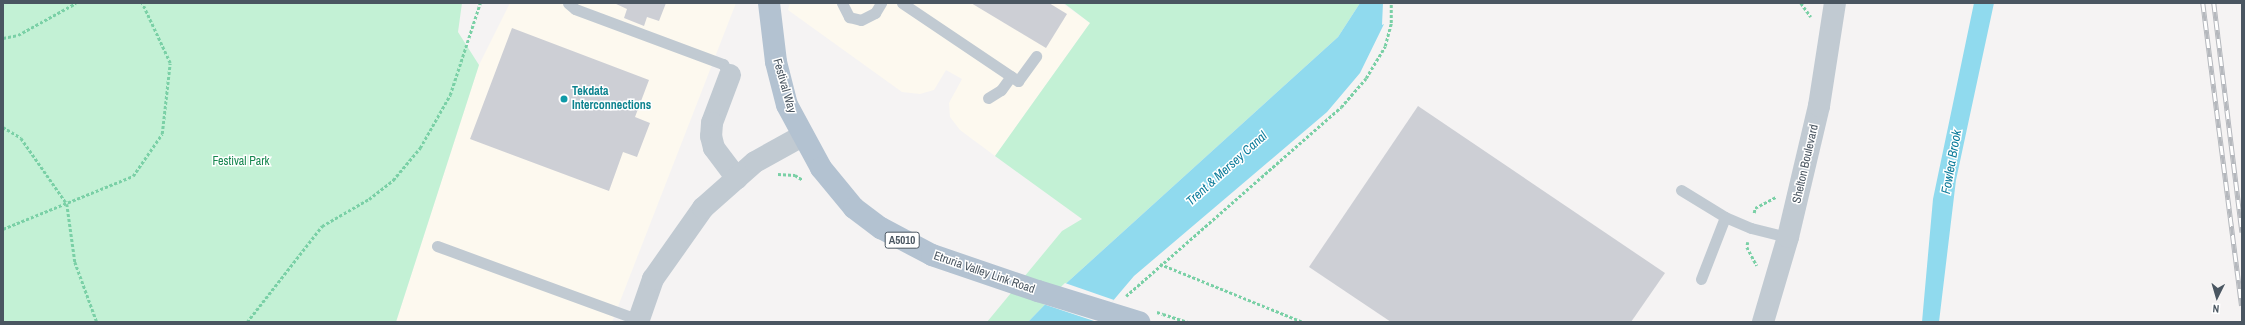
<!DOCTYPE html>
<style>
body{margin:0}
#map{position:relative;width:2245px;height:325px;overflow:hidden;background:#f5f3f3;font-family:"Archivo Narrow",sans-serif}
div>[style]{position:absolute}
[style*='--x']{left:calc(var(--x)*1px);top:calc(var(--y)*1px);width:calc(var(--w)*1px);rotate:calc(var(--a)*1deg)}
.commercial>*{inset:0;background:#fdf9ef}
.green>*{inset:0;background:#c3f1d5}
.water>*{inset:0;background:#90daee}
.pier>*{inset:0;background:#f5f3f3}
.building>*{inset:0;background:#cdcfd5}
.path>*{height:2.5px;margin-top:-1.25px;transform-origin:0;background:repeating-linear-gradient(90deg,#7ad0a6 0 3px,transparent 0 5px)}
.service>*{height:11px;margin:-5.5px;padding:0 5.5px;transform-origin:5.5px;border-radius:5.5px;background:#c1cad2}
.minor>*{height:22px;margin:-11px;padding:0 11px;transform-origin:11px;border-radius:11px;background:#c1cad2}
.primary>*{height:22px;margin:-11px;padding:0 11px;transform-origin:11px;border-radius:11px;background:#b3c2d1}
.rail>*{height:4.5px;margin-top:-2.25px;transform-origin:0;background:repeating-linear-gradient(90deg,#fff 0 9px,#b5b8bd 0 18px);box-sizing:border-box;border-block:1px solid #b5b8bd}
.path-bridge>*{height:2.5px;margin-top:-1.25px;transform-origin:0;background:repeating-linear-gradient(90deg,#7ad0a6 0 3px,transparent 0 5px)}
.primary-bridge>*{height:22px;margin:-11px;padding:0 11px;transform-origin:11px;border-radius:11px;background:#b3c2d1}
.dots>*{width:11px;height:11px;translate:-50% -50%;box-sizing:border-box;border:2px solid #fff;border-radius:50%}
span{translate:-50% -50%;white-space:nowrap;text-align:center;line-height:1.15;-webkit-text-stroke:3px #fff;paint-order:stroke}
.shield-label span{padding:1px 3px;background:#fff;border:1px solid;border-radius:3px;-webkit-text-stroke-width:0}
.shield-label{font-size:11px;color:#4a5661;font-weight:700}
.street-label{font-size:12px;color:#4a5661}
.culture-label{font-size:12px;color:#0d838f;font-weight:700}
.left{translate:0 -50%;text-align:left}
.park-label{font-size:12px;color:#17864f}
.water-label{font-size:13px;color:#0c7c9b;font-style:italic}
.frame{position:absolute;inset:0;border:4px solid #4a5661;pointer-events:none}
.north{position:absolute;left:2197px;top:277px;width:40px;height:40px;-webkit-text-stroke:3px #fff;paint-order:stroke;rotate:185deg;font-size:11px;font-weight:700;line-height:16px;text-align:center;color:#4a5661}
.north::after{content:'';display:block;margin:auto;width:14px;height:18px;background:#4a5661;clip-path:polygon(50% 0,100% 100%,50% 72%,0 100%)}
</style>
<div id="map">
<div class="commercial">
<div style="clip-path:polygon(510px 3px,736px 3px,612px 322px,396px 322px,479px 65px)"></div>
<div style="clip-path:polygon(790px 3px,1062px 3px,1090px 23px,995px 156px,960px 130px,950px 117px,949px 103px,962px 79px,946px 70px,934px 90px,920px 94px,902px 92px,788px 10px)"></div>
</div>
<div class="green">
<div style="clip-path:polygon(3px 3px,462px 3px,458px 32px,479px 65px,396px 322px,3px 322px)"></div>
<div style="clip-path:polygon(1077px 3px,1360px 3px,1338px 37px,1061px 288px,1028px 322px,987px 322px,1062px 231px,1082px 219px,995px 156px,1090px 23px,1065px 4px)"></div>
</div>
<div class="water">
<div style="clip-path:polygon(1360px 3px,1383px 3px,1382px 25px,1384px 24px,1360px 73px,1327px 112px,1134px 276px,1095px 322px,1028px 322px,1061px 288px,1338px 37px)"></div>
<div style="clip-path:polygon(1974px 3px,1994px 3px,1956px 180px,1939px 322px,1922px 322px,1933px 199px)"></div>
</div>
<div class="pier">
<div style="clip-path:polygon(1065px 283px,1114px 300px,1097px 322px,1043px 304px)"></div>
</div>
<div class="building">
<div style="clip-path:polygon(614px 3px,666px 3px,659px 21px,647px 17px,644px 26px,624px 18px,627px 9px)"></div>
<div style="clip-path:polygon(971px 3px,1049px 3px,1067px 14px,1046px 48px)"></div>
<div style="clip-path:polygon(512px 28px,649px 80px,635px 117px,650px 123px,637px 157px,623px 152px,609px 191px,470px 139px)"></div>
<div style="clip-path:polygon(1418px 106px,1665px 273px,1631px 322px,1391px 322px,1309px 267px)"></div>
</div>
<div class="path">
<div style="--x:1801;--y:3;--w:17;--a:54"></div>
<div style="--x:3;--y:38;--w:15;--a:-11"></div>
<div style="--x:18;--y:35;--w:66;--a:-28.9"></div>
<div style="--x:3;--y:127;--w:21;--a:31"></div>
<div style="--x:21;--y:138;--w:80;--a:55.1"></div>
<div style="--x:67;--y:204;--w:59;--a:82.1"></div>
<div style="--x:75;--y:262;--w:64;--a:69.9"></div>
<div style="--x:778;--y:174;--w:17;--a:3"></div>
<div style="--x:795;--y:175;--w:9;--a:32"></div>
<div style="--x:1754;--y:213;--w:5;--a:-79"></div>
<div style="--x:1755;--y:208;--w:24;--a:-28"></div>
<div style="--x:3;--y:229;--w:140;--a:-22.2"></div>
<div style="--x:133;--y:176;--w:51;--a:-55.4"></div>
<div style="--x:162;--y:134;--w:71;--a:-83.6"></div>
<div style="--x:170;--y:63;--w:66;--a:-115"></div>
<div style="--x:1748;--y:242;--w:5;--a:101"></div>
<div style="--x:1747;--y:247;--w:21;--a:62"></div>
<div style="--x:1160;--y:264;--w:154;--a:22.1"></div>
<div style="--x:1126;--y:296;--w:286;--a:-41.3"></div>
<div style="--x:1341;--y:107;--w:38;--a:-49"></div>
<div style="--x:1366;--y:78;--w:37;--a:-59"></div>
<div style="--x:1385;--y:46;--w:24;--a:-75"></div>
<div style="--x:1391;--y:23;--w:20;--a:-90"></div>
<div style="--x:1163;--y:314;--w:26;--a:18"></div>
<div style="--x:247;--y:322;--w:122;--a:-52"></div>
<div style="--x:322;--y:226;--w:54;--a:-29.9"></div>
<div style="--x:369;--y:199;--w:31;--a:-38"></div>
<div style="--x:393;--y:180;--w:42;--a:-49.8"></div>
<div style="--x:420;--y:148;--w:61;--a:-60.5"></div>
<div style="--x:450;--y:95;--w:97;--a:-71.9"></div>
</div>
<div class="service">
<div style="--x:568;--y:3;--w:9;--a:41"></div>
<div style="--x:575;--y:9;--w:158;--a:20.4"></div>
<div style="--x:723;--y:64;--w:13;--a:58"></div>
<div style="--x:842;--y:3;--w:16;--a:63"></div>
<div style="--x:849;--y:17;--w:12;--a:14"></div>
<div style="--x:861;--y:20;--w:16;--a:-27"></div>
<div style="--x:875;--y:13;--w:12;--a:-59"></div>
<div style="--x:902;--y:3;--w:140;--a:33.9"></div>
<div style="--x:1018;--y:81;--w:31;--a:-54"></div>
<div style="--x:988;--y:98;--w:15;--a:-32"></div>
<div style="--x:1001;--y:90;--w:17;--a:-54"></div>
<div style="--x:1681;--y:190;--w:52;--a:31.5"></div>
<div style="--x:1725;--y:217;--w:28;--a:23"></div>
<div style="--x:1751;--y:228;--w:38;--a:14"></div>
<div style="--x:437;--y:246;--w:215;--a:20.1"></div>
<div style="--x:1701;--y:279;--w:66;--a:-68.8"></div>
</div>
<div class="minor">
<div style="--x:730;--y:75;--w:51;--a:110.6"></div>
<div style="--x:712;--y:123;--w:13;--a:94"></div>
<div style="--x:711;--y:136;--w:12;--a:76"></div>
<div style="--x:714;--y:148;--w:38;--a:53"></div>
<div style="--x:638;--y:322;--w:46;--a:-70.8"></div>
<div style="--x:653;--y:279;--w:87;--a:-54.8"></div>
<div style="--x:703;--y:208;--w:69;--a:-41.5"></div>
<div style="--x:755;--y:162;--w:54;--a:-29"></div>
<div style="--x:1763;--y:322;--w:89;--a:-73.6"></div>
<div style="--x:1788;--y:237;--w:135;--a:-76.7"></div>
<div style="--x:1819;--y:106;--w:104;--a:-81.2"></div>
</div>
<div class="primary">
<div style="--x:769;--y:3;--w:59;--a:83.2"></div>
<div style="--x:776;--y:62;--w:44;--a:75.7"></div>
<div style="--x:787;--y:105;--w:72;--a:61.6"></div>
<div style="--x:821;--y:168;--w:52;--a:50.5"></div>
<div style="--x:854;--y:208;--w:34;--a:37"></div>
<div style="--x:881;--y:228;--w:58;--a:27.9"></div>
<div style="--x:932;--y:255;--w:112;--a:18.8"></div>
</div>
<div class="rail">
<div style="--x:2203;--y:3;--w:305;--a:82.7"></div>
<div style="--x:2214;--y:3;--w:231;--a:83"></div>
</div>
<div class="path-bridge">
<div style="--x:1157;--y:312;--w:6;--a:18"></div>
</div>
<div class="primary-bridge">
<div style="--x:1038;--y:291;--w:106;--a:17.1"></div>
</div>
<div class="dots">
<div style="left:564px;top:99px;background:#0f9aa8"></div>
</div>
<div class="shield-label">
<span style="left:902px;top:240px">A5010</span>
</div>
<div class="street-label">
<span style="left:784px;top:86px;rotate:74deg">Festival Way</span>
<span style="left:1806px;top:164px;rotate:-77deg">Shelton Boulevard</span>
<span style="left:984px;top:273px;rotate:19deg">Etruria Valley Link Road</span>
</div>
<div class="culture-label">
<span class="left" style="left:572px;top:99px">Tekdata<br>Interconnections</span>
</div>
<div class="park-label">
<span style="left:241px;top:162px">Festival Park</span>
</div>
<div class="water-label">
<span style="left:1952px;top:162px;rotate:-80deg">Fowlea Brook</span>
<span style="left:1227px;top:169px;rotate:-42deg">Trent &amp; Mersey Canal</span>
</div>
<div class="frame"></div>
<div class="north">N</div>
</div>
